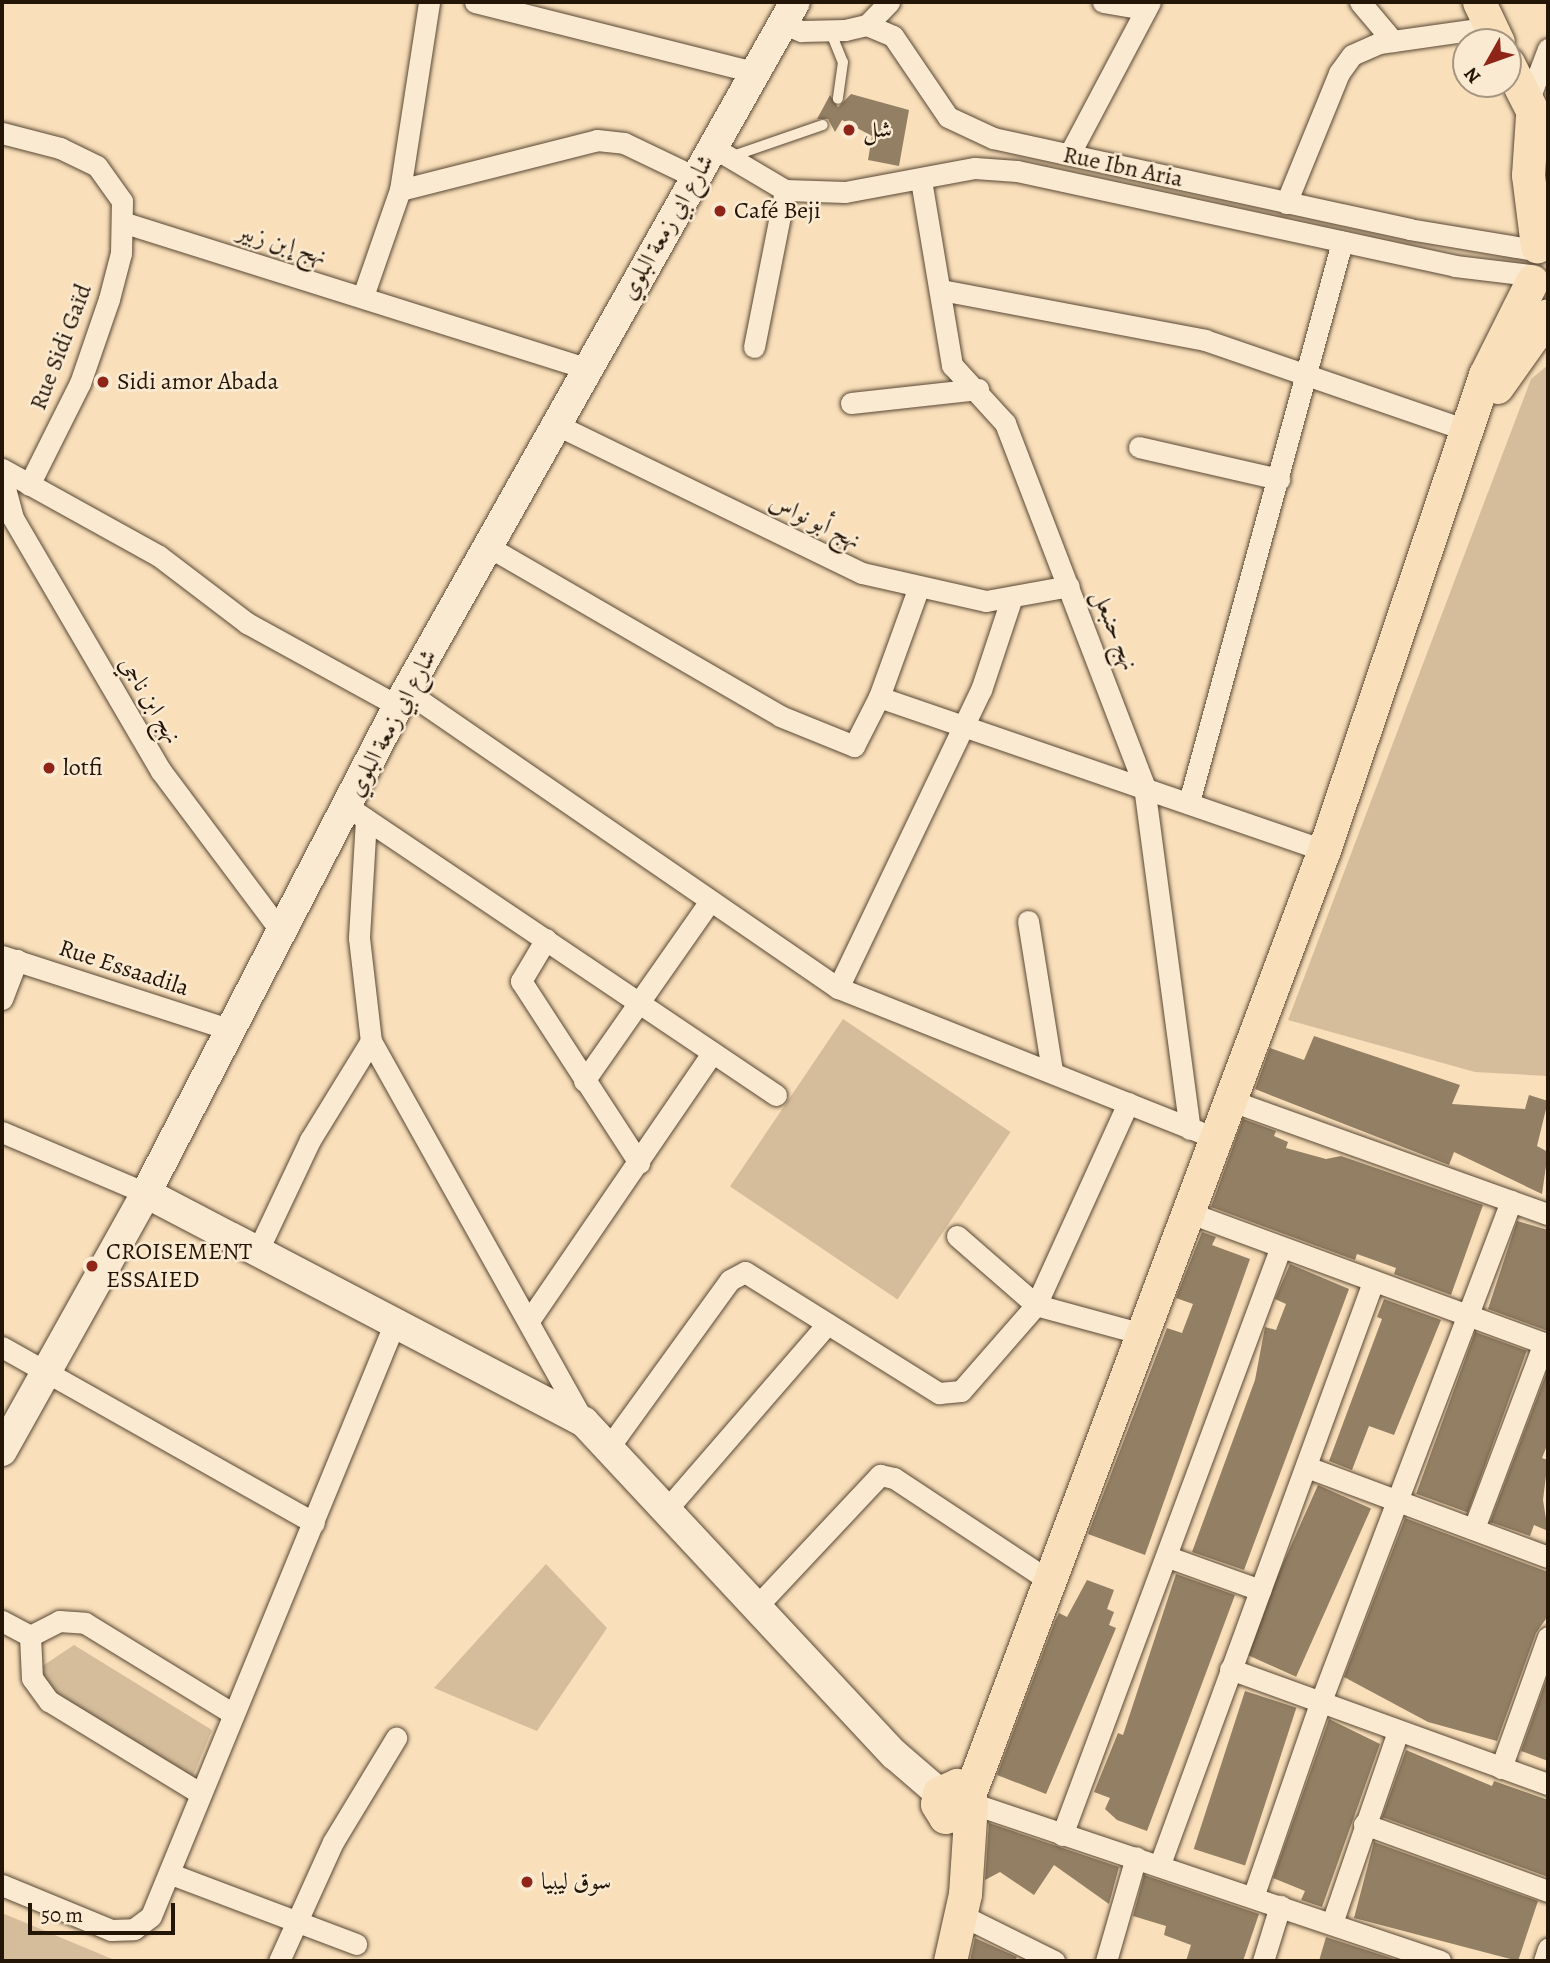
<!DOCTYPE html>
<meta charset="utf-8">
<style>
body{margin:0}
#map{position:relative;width:1550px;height:1963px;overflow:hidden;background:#f9dfba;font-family:Alegreya,Amiri,serif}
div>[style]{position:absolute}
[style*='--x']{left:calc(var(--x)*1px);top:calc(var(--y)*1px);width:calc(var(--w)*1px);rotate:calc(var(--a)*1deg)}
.green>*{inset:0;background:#d5bd9c;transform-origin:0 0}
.building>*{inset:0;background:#937f64;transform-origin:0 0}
.roads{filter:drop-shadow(0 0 2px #594834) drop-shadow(0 0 2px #594834)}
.lane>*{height:10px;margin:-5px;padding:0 5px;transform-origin:5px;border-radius:5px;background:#fbead2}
.street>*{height:21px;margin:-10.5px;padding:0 10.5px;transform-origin:10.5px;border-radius:10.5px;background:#fbead2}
.secondary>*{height:30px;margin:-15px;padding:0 15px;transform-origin:15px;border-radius:15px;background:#fbead2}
.primary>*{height:33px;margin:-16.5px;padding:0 16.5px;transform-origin:16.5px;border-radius:16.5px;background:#f9dfba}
.dots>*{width:19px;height:19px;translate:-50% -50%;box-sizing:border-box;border:4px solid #fbead2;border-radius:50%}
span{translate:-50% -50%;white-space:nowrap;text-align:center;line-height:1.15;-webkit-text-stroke:5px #fbead2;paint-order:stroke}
.poi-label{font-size:24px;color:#241607}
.left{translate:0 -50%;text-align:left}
.street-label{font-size:24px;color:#241607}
.frame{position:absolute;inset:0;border:4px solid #241607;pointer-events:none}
.north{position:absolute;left:1452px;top:28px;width:70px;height:70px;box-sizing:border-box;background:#fbead2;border:2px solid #a59581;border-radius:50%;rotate:230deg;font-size:19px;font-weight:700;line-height:28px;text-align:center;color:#241607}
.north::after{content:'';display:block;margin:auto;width:24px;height:32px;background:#8f2418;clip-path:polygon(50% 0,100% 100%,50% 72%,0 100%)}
.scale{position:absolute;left:28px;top:1903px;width:147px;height:32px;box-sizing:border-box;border:4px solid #241607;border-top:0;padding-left:9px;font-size:21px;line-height:24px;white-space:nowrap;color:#241607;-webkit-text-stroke:5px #fbead2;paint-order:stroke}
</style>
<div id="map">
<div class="green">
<div style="clip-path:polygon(1548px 365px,1548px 1076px,1475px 1072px,1288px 1020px,1531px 379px)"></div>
<div style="left:843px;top:1019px;width:202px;height:202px;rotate:34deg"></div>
<div style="clip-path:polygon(546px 1564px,607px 1628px,537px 1731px,434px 1688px)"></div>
<div style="clip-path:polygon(74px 1645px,212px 1730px,189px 1786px,45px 1698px,38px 1669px)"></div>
<div style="clip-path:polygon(2px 1913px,117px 1961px,2px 1961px)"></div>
</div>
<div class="building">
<div style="clip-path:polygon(851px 94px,909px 110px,899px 166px,868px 160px,872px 136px,842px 120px,835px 132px,828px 119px,817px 119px,830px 95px,838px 107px)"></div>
<div style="clip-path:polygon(1314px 1036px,1460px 1085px,1452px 1104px,1525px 1109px,1529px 1095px,1548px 1101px,1537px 1146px,1548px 1152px,1542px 1194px,1454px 1152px,1449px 1165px,1255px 1089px,1270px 1048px,1304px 1060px)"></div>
<div style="clip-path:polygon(1243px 1119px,1276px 1131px,1274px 1136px,1288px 1142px,1286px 1148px,1326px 1159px,1341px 1156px,1483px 1205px,1451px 1295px,1394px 1274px,1396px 1268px,1357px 1254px,1355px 1260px,1211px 1207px)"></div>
<div style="clip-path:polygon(1517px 1221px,1548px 1230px,1548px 1331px,1488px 1309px)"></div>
<div style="clip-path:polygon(1202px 1232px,1216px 1237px,1212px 1245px,1250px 1259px,1145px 1555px,1088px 1534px,1167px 1328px,1182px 1333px,1193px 1304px,1176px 1298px)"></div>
<div style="clip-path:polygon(1290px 1264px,1349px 1289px,1244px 1570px,1192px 1552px,1255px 1380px,1265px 1327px,1276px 1330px,1286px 1304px,1275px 1299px)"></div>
<div style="clip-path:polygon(1384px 1299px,1441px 1320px,1394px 1435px,1369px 1426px,1352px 1470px,1329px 1461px,1382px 1319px,1377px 1317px)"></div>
<div style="left:1475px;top:1332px;width:55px;height:172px;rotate:20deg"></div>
<div style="clip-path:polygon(1548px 1369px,1548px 1443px,1542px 1458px,1548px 1460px,1543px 1500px,1548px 1531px,1534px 1525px,1530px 1536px,1490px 1522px)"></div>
<div style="left:1318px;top:1485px;width:58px;height:184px;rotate:24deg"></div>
<div style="clip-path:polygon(1405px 1518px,1548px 1572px,1548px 1616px,1536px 1633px,1497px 1741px,1428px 1722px,1344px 1677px)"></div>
<div style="clip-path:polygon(1176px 1574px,1235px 1595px,1147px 1831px,1117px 1820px,1105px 1809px,1110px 1798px,1094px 1792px,1118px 1733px,1123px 1735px)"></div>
<div style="clip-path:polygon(1087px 1580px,1114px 1590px,1107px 1609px,1114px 1612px,1109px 1625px,1116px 1628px,1046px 1794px,997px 1775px,1055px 1621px,1059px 1613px,1067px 1617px)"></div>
<div style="clip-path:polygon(1548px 1675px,1548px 1761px,1521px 1751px)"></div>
<div style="left:1245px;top:1691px;width:54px;height:166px;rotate:18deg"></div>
<div style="clip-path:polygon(1329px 1719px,1380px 1744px,1322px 1907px,1301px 1900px,1305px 1891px,1273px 1878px)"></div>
<div style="clip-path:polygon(1406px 1750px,1492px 1786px,1494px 1781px,1548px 1800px,1548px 1877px,1382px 1817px)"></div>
<div style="clip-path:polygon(989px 1823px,1119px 1867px,1109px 1904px,1054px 1865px,1034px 1895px,1000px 1872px,985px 1880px)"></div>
<div style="clip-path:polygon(1374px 1842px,1538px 1901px,1518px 1961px,1354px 1918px)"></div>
<div style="clip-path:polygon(1144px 1875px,1259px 1914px,1243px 1961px,1186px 1961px,1191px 1945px,1164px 1935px,1166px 1926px,1133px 1916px)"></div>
<div style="clip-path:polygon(1326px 1937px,1400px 1961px,1319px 1961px)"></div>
<div style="clip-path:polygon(975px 1938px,1017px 1957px,1015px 1961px,970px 1961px)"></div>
</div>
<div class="roads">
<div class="lane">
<div style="--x:831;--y:33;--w:31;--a:68"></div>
<div style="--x:843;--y:62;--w:37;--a:98"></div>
<div style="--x:730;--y:157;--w:98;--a:-19"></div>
</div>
<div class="street">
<div style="--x:475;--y:2;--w:287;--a:14.1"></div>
<div style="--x:1103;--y:2;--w:43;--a:9.5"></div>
<div style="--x:1360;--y:2;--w:51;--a:49.8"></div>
<div style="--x:782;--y:23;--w:21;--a:23"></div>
<div style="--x:801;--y:31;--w:44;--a:-1.3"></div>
<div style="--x:845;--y:30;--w:23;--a:-13"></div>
<div style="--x:867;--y:25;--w:32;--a:-46"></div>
<div style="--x:867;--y:25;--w:28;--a:23"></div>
<div style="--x:893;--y:36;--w:98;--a:55.8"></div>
<div style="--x:948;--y:117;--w:50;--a:25"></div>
<div style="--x:993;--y:138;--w:426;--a:12.3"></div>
<div style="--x:1409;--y:229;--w:128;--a:9.5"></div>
<div style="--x:1527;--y:104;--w:59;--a:-69.1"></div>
<div style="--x:2;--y:133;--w:60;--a:14.5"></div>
<div style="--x:60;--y:148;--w:41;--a:25.9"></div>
<div style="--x:97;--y:166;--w:43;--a:54.5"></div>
<div style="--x:122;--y:201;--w:52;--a:91.1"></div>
<div style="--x:121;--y:253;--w:48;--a:104.6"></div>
<div style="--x:109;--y:299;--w:89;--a:109"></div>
<div style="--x:80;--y:383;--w:114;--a:116.6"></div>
<div style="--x:714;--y:148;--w:82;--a:30.6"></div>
<div style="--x:785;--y:190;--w:60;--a:1.9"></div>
<div style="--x:845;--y:192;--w:132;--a:-10.5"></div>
<div style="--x:975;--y:168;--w:42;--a:4.1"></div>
<div style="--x:1017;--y:171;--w:448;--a:12.2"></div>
<div style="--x:1455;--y:266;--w:75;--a:6.9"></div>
<div style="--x:1070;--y:153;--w:171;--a:-62.1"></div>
<div style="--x:921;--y:180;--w:188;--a:80.5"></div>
<div style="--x:952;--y:365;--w:79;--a:47.6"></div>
<div style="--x:1005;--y:423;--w:389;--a:69"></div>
<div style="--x:1144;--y:786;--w:346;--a:82.4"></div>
<div style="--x:400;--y:190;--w:203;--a:-14.2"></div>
<div style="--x:597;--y:140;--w:27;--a:6"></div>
<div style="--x:624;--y:143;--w:81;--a:25.6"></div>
<div style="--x:1286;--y:203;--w:140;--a:-67.8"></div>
<div style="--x:1339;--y:73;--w:22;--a:-54"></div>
<div style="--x:1352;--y:55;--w:30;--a:-24"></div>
<div style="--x:1379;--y:43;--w:113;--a:-8.1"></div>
<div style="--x:122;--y:222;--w:485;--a:17.5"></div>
<div style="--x:941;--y:290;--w:269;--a:10.7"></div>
<div style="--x:1205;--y:340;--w:279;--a:19"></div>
<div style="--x:363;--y:296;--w:112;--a:-70.8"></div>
<div style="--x:400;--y:190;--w:190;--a:-81.2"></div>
<div style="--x:754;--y:347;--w:160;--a:-78.8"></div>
<div style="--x:851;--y:403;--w:128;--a:-6.3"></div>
<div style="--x:555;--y:424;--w:341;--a:25.9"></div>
<div style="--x:862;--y:573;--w:127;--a:12.7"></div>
<div style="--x:986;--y:601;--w:84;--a:-10.2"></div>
<div style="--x:1139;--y:447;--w:144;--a:12.9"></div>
<div style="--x:2;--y:469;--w:179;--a:29"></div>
<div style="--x:159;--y:556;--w:111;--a:37.3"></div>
<div style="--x:247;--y:623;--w:172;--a:28.8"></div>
<div style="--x:2;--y:477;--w:42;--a:75"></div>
<div style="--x:13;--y:518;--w:293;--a:59.7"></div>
<div style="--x:161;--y:771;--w:204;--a:53.2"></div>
<div style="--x:489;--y:547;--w:337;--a:30.1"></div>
<div style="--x:780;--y:716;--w:80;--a:22.1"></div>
<div style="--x:854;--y:746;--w:55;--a:-63"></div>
<div style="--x:879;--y:697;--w:115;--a:-70.1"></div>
<div style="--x:406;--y:691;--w:524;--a:34.51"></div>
<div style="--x:838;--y:988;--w:390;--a:21.7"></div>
<div style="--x:879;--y:697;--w:471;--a:19"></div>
<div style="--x:1189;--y:802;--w:581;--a:-74.72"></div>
<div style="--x:357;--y:813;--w:505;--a:33.94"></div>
<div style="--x:366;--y:819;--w:119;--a:93.4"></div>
<div style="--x:359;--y:938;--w:104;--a:83.4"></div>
<div style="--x:371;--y:1041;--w:436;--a:60.8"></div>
<div style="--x:1028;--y:921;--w:152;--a:80.9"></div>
<div style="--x:546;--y:939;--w:49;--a:120.8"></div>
<div style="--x:521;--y:981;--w:217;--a:57"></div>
<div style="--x:2;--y:956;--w:241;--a:17.9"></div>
<div style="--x:838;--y:988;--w:331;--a:-64.4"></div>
<div style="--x:981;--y:690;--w:95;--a:-71.6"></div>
<div style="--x:2;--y:999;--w:42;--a:-69"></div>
<div style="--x:584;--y:1081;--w:220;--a:-55"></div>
<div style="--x:1232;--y:1101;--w:336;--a:19.7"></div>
<div style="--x:2;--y:1132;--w:156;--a:23"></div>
<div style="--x:1190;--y:1213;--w:382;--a:20.2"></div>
<div style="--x:957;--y:1236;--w:105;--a:41.1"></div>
<div style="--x:1036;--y:1305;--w:111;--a:15.2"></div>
<div style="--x:258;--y:1250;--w:122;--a:-64.7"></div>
<div style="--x:310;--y:1140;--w:116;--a:-58.4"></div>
<div style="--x:530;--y:1319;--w:322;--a:-55.6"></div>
<div style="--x:2;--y:1347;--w:358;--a:29.4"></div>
<div style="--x:609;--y:1447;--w:206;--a:-54.1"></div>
<div style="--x:730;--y:1280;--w:17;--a:-28"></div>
<div style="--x:745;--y:1272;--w:229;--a:32"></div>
<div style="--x:939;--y:1393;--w:22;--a:-5"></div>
<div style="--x:961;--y:1391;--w:114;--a:-48.9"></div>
<div style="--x:1036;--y:1305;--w:222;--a:-65.5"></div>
<div style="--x:1307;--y:1467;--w:257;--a:20.5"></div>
<div style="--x:667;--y:1509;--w:245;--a:-49.1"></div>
<div style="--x:1474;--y:1528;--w:198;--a:-69.3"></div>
<div style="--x:1168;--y:1557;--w:98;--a:19.7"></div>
<div style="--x:757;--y:1606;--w:180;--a:-46.8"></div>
<div style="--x:880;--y:1475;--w:14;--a:12"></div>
<div style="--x:894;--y:1478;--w:185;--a:33.5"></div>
<div style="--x:2;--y:1621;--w:32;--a:28"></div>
<div style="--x:30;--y:1636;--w:42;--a:87.3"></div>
<div style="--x:32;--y:1678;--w:29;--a:54"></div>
<div style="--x:49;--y:1701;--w:177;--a:31.4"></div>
<div style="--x:30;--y:1636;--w:33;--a:-27"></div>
<div style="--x:59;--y:1621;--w:26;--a:4"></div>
<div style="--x:85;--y:1623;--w:172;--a:31.5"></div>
<div style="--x:1230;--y:1669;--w:338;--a:19.9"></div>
<div style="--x:1501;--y:1768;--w:139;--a:-70.3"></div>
<div style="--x:971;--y:1803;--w:495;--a:18.6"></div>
<div style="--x:1364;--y:1824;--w:196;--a:20"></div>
<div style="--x:1062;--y:1835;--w:625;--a:-69.59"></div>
<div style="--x:1160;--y:1864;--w:620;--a:-69.9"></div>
<div style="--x:171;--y:1874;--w:198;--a:20.7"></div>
<div style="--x:2;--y:1885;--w:118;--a:22.4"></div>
<div style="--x:111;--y:1930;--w:23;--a:-2"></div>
<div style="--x:134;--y:1929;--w:21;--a:-37"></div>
<div style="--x:151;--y:1916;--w:637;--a:-67.66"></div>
<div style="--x:1253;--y:1897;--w:207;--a:-70.9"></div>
<div style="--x:1321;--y:1701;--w:535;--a:-69.19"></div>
<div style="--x:961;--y:1915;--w:104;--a:26.3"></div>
<div style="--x:1332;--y:1923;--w:203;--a:-71"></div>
<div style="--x:279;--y:1961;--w:131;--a:-65.6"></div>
<div style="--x:333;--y:1842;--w:122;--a:-58.8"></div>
<div style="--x:1106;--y:1961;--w:108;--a:-73.9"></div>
<div style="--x:1263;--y:1961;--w:58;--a:-72.8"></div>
<div style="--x:1544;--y:1961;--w:13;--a:-72"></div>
</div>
<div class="secondary">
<div style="--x:146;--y:1193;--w:494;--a:27.6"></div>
<div style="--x:584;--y:1422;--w:456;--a:47"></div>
<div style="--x:895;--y:1755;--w:58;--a:40.8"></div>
<div style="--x:2;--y:1451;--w:295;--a:-60.8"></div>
<div style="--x:146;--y:1193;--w:548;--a:-62.64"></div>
<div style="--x:398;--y:706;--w:808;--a:-60.58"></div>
</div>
<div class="primary">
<div style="--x:1479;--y:2;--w:44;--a:64.6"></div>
<div style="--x:1508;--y:63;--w:82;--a:63.1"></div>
<div style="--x:1532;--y:116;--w:59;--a:93.9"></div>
<div style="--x:1528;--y:175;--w:72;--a:82.8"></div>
<div style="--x:1497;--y:387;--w:88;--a:-54.7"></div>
<div style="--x:969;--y:1795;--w:1009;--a:-69.41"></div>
<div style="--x:1324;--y:850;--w:502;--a:-71.28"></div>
<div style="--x:1485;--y:375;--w:105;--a:-63.4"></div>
<div style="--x:950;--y:1961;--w:69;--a:-77.4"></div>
<div style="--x:965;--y:1894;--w:91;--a:-86.2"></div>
<div style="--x:971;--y:1803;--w:23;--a:-128"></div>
<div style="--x:957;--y:1785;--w:20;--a:156"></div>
<div style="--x:939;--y:1793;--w:11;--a:100"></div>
<div style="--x:937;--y:1804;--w:15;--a:58"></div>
<div style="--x:945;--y:1817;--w:24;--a:-15"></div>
</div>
</div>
<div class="dots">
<div style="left:849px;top:130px;background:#8f2418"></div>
<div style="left:720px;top:211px;background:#8f2418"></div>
<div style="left:103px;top:382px;background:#8f2418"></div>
<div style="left:49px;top:768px;background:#8f2418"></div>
<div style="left:92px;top:1266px;background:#8f2418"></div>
<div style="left:527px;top:1882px;background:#8f2418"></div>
</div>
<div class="poi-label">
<span class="left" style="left:863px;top:130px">شل</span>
<span class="left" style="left:734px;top:211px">Café Beji</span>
<span class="left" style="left:117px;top:382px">Sidi amor Abada</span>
<span class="left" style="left:63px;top:768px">lotfi</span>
<span class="left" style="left:106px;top:1266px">CROISEMENT<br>ESSAIED</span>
<span class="left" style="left:541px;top:1882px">سوق ليبيا</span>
</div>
<div class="street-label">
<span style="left:1123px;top:167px;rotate:12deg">Rue Ibn Aria</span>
<span style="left:667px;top:227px;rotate:-60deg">شارع ابي زمعة البلوي</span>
<span style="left:282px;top:244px;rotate:17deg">نهج إبن زبير</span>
<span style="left:61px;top:347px;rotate:-69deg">Rue Sidi Gaïd</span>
<span style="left:815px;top:521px;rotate:26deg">نهج أبو نواس</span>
<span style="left:1115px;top:630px;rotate:68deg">نهج حنبعل</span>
<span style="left:150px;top:700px;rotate:59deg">نهج ابن ناجي</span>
<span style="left:392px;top:723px;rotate:-62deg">شارع ابي زمعة البلوي</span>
<span style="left:124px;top:968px;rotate:18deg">Rue Essaadila</span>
</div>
<div class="frame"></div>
<div class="north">N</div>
<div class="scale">50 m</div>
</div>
